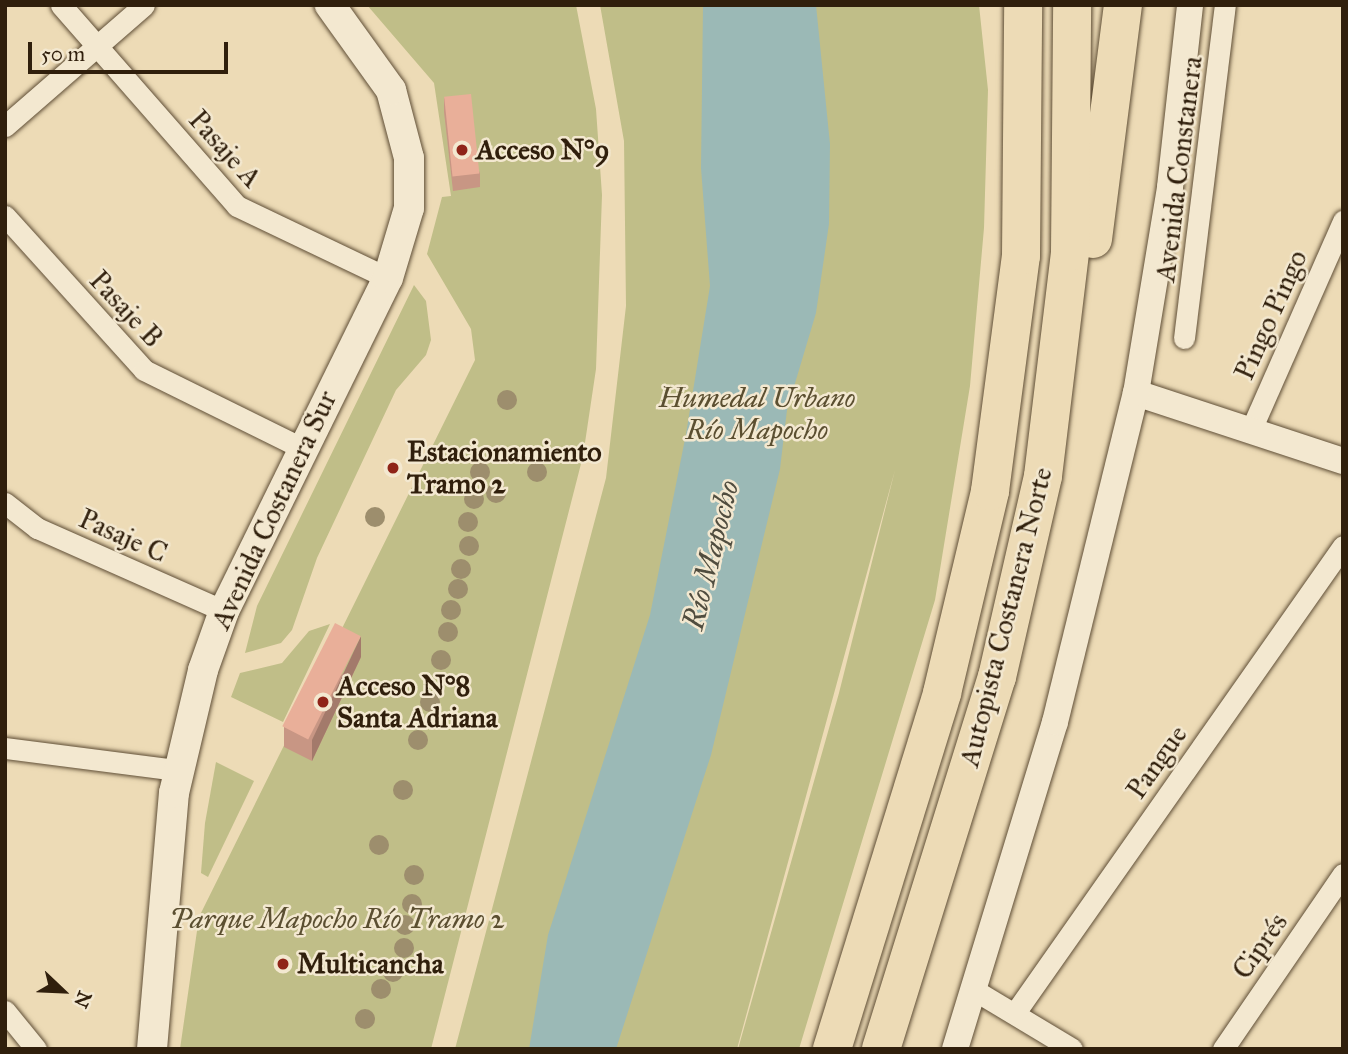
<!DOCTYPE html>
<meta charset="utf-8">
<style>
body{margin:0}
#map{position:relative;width:1348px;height:1054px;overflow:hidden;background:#eddbb6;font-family:"IM FELL Great Primer",serif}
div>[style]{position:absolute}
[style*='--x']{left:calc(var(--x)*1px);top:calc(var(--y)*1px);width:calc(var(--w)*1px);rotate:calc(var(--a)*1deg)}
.green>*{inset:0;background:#c0be88}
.water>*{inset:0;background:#9bb9b6}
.roads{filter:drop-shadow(0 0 2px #5f4e36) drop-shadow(0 0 2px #5f4e36)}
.minor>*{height:21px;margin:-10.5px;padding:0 10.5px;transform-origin:10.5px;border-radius:10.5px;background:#f3e8d0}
.tertiary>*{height:26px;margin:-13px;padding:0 13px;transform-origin:13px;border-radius:13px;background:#f3e8d0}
.secondary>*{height:30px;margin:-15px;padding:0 15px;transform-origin:15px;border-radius:15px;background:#f3e8d0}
.motorway>*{height:38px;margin:-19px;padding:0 19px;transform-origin:19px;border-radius:19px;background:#eddbb6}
.trees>*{width:20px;height:20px;margin:-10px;border-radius:50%;background:#9d8e6d}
.wall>*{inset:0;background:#c89684}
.shaded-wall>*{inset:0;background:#a37a6b}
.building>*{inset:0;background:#e9af99;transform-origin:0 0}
.dots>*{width:19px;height:19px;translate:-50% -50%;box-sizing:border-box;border:4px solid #f3e8d0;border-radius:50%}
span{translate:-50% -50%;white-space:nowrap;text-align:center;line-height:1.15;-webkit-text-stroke:5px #f3e8d0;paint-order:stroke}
.street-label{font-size:28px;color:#301f0c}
.poi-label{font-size:28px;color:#301f0c;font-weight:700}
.left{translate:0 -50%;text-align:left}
.park-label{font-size:28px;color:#5b4f31;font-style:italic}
.water-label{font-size:30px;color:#504d3f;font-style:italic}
.frame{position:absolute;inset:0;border:7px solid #301f0c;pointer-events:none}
.north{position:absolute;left:28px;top:956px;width:70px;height:70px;-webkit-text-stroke:5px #f3e8d0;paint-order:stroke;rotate:113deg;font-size:19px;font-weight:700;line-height:28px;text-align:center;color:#301f0c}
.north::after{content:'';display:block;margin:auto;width:24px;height:32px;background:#301f0c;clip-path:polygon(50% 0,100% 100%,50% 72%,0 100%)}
.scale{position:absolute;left:28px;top:42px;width:200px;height:32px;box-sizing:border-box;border:4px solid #301f0c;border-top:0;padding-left:9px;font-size:21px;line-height:24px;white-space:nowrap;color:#301f0c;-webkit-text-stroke:5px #f3e8d0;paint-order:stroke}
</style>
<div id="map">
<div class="green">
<div style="clip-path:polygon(367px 5px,576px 5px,596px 109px,602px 195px,596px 369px,583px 456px,431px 1049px,180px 1049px,199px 917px,475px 360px,471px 329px,427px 254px,442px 197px,451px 196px,434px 83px)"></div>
<div style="clip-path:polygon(600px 5px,979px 5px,988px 90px,984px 228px,970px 386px,935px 600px,799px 1049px,738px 1049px,839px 693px,895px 470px,737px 1049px,455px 1049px,606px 478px,626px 306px,624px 141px)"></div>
<div style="clip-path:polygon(414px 285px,426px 301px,431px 340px,426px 355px,396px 390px,317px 558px,292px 630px,281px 643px,245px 653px,257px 606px)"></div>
<div style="clip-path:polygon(330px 624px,283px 722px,231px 697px,240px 673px,282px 663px,309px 631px)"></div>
<div style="clip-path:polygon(216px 762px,254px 781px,208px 877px,201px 873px,205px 823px)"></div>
</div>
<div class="water">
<div style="clip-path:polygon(703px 5px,816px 5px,830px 144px,829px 224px,816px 313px,787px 410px,780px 469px,711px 755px,616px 1049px,529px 1049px,548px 935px,650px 615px,686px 434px,710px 286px,701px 168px)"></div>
</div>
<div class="roads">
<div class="minor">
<div style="--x:61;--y:5;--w:267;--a:48.8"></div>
<div style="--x:237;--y:206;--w:167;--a:25.5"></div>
<div style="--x:5;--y:126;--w:184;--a:-41"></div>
<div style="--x:5;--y:216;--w:207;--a:47.9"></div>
<div style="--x:144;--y:370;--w:176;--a:26.3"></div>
<div style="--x:1184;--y:338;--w:336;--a:-83"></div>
<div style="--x:1250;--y:432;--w:231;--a:-66.2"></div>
<div style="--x:5;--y:503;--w:41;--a:38"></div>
<div style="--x:37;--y:528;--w:205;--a:23.9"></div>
<div style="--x:5;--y:748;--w:173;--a:7.3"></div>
<div style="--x:974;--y:990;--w:114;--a:31"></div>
<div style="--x:1017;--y:1010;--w:567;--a:-54.91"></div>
<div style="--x:5;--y:1011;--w:49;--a:50.8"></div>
<div style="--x:1223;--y:1049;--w:212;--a:-55.6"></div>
</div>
<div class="tertiary">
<div style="--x:1136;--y:393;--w:218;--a:18.2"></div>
<div style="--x:955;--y:1049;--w:342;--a:-73"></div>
<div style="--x:1055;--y:722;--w:339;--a:-76.2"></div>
<div style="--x:1136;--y:393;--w:209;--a:-80.6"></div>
<div style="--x:1170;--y:187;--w:183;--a:-83.7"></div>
</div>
<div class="secondary">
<div style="--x:152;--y:1049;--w:257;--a:-85.1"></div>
<div style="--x:174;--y:793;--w:126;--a:-76.7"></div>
<div style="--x:203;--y:670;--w:63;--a:-70.4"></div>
<div style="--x:224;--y:611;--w:371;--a:-63.8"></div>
<div style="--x:388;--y:278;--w:73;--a:-73.3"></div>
<div style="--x:409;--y:208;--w:50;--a:-90"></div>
<div style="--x:409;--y:158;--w:70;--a:-104.8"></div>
<div style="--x:391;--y:90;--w:105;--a:-125.7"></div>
</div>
<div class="motorway">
<div style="--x:1093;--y:239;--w:236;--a:-82.7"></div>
<div style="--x:832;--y:1049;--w:373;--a:-72.8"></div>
<div style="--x:942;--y:693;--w:208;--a:-76.6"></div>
<div style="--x:990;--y:491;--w:237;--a:-82.5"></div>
<div style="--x:1021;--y:256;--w:251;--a:-89.5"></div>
<div style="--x:881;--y:1049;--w:390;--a:-72.7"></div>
<div style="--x:997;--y:677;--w:206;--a:-77.1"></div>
<div style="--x:1043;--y:476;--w:226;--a:-83.1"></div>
<div style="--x:1070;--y:252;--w:247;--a:-89.5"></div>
</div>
</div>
<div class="trees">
<div style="left:507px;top:400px"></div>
<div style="left:480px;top:472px"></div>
<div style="left:537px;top:472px"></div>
<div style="left:496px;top:493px"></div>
<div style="left:474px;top:499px"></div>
<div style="left:375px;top:517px"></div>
<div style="left:468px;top:522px"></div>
<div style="left:469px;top:546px"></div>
<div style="left:461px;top:569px"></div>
<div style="left:458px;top:589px"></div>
<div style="left:451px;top:610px"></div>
<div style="left:448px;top:632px"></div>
<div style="left:441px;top:660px"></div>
<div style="left:430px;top:702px"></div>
<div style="left:418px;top:740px"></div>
<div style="left:403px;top:790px"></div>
<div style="left:379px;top:845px"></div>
<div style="left:414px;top:875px"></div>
<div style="left:412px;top:904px"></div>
<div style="left:405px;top:925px"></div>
<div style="left:404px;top:948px"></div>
<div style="left:393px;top:972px"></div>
<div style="left:381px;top:989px"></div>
<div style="left:365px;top:1019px"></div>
</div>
<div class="wall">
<div style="clip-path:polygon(444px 97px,480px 173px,480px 187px,453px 191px,444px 112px)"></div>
<div style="clip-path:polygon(361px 657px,312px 761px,284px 747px,284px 727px)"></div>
</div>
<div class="shaded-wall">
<div style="clip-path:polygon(361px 636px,361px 657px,312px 761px,312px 740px)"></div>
</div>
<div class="building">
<div style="left:471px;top:94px;width:80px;height:27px;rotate:84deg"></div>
<div style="left:335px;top:623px;width:29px;height:116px;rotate:27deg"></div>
</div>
<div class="dots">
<div style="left:462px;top:150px;background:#8f2418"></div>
<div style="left:393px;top:468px;background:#8f2418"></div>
<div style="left:323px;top:702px;background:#8f2418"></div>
<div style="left:283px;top:964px;background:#8f2418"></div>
</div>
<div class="street-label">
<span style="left:225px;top:149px;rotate:48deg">Pasaje A</span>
<span style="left:1179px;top:169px;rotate:-83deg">Avenida Constanera</span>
<span style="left:126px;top:309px;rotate:47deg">Pasaje B</span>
<span style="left:1271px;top:315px;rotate:-66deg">Pingo Pingo</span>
<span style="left:274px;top:510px;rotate:-65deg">Avenida Costanera Sur</span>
<span style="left:123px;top:536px;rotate:24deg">Pasaje C</span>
<span style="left:1006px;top:617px;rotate:-76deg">Autopista Costanera Norte</span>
<span style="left:1157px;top:762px;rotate:-55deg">Pangue</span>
<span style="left:1260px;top:946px;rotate:-55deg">Ciprés</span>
</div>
<div class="poi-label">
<span class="left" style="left:476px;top:150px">Acceso N°9</span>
<span class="left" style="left:407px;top:468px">Estacionamiento<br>Tramo 2</span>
<span class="left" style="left:337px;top:702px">Acceso N°8<br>Santa Adriana</span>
<span class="left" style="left:297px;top:964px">Multicancha</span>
</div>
<div class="park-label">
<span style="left:757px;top:414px">Humedal Urbano<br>Río Mapocho</span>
<span style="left:337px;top:919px">Parque Mapocho Río Tramo 2</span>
</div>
<div class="water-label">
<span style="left:711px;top:555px;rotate:-76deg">Río Mapocho</span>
</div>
<div class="frame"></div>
<div class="north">N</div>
<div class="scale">50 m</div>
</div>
